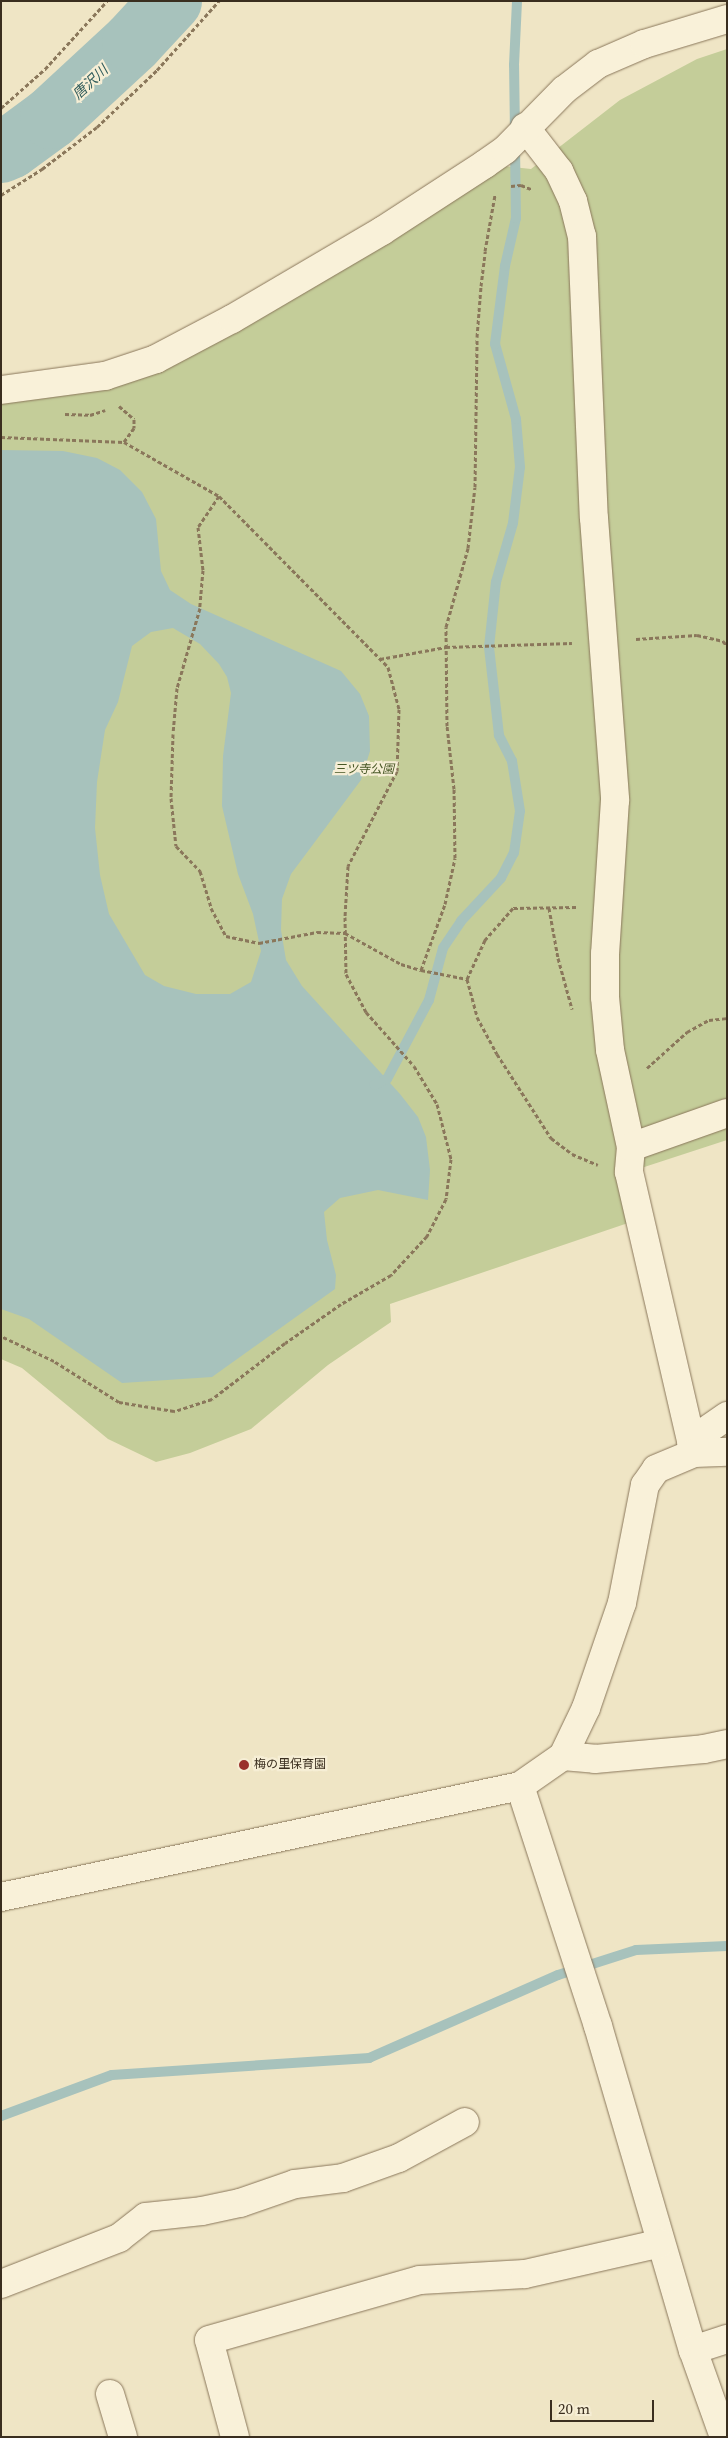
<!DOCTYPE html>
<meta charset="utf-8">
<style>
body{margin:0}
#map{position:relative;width:728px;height:2438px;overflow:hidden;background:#efe5c5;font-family:"Source Serif 4","Noto Sans JP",serif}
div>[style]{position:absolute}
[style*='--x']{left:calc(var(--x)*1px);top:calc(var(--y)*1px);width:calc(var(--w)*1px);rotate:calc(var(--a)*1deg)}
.green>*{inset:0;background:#c4cd99}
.water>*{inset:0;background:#a7c2bc}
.stream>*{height:10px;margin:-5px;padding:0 5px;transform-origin:5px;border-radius:5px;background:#a7c2bc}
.river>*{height:62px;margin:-31px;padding:0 31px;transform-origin:31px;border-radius:31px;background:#a7c2bc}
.path>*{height:3px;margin-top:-1.5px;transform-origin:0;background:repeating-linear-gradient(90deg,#8a775b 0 4px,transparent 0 6.5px)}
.roads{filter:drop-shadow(0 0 1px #8a775b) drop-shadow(0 0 1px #8a775b)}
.minor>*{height:28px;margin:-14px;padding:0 14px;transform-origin:14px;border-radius:14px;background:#f9f1d9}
.dots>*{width:14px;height:14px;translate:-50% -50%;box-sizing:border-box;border:2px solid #f6eed5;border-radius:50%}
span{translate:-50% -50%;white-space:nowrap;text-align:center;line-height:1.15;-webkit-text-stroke:4.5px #f6eed5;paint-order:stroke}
.park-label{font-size:12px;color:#475725;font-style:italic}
.poi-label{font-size:12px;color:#3a2e1f}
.left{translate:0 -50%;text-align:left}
.water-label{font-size:14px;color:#2e5a5a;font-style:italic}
.frame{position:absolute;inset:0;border:2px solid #3a2e1f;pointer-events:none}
.scale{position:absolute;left:550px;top:2400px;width:104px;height:22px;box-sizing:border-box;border:2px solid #3a2e1f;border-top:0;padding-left:6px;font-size:15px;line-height:18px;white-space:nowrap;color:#3a2e1f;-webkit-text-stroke:4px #f6eed5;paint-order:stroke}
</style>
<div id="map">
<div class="green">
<div style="clip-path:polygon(727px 49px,727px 1140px,629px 1172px,631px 1222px,390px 1304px,391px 1322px,328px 1365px,251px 1429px,190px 1453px,156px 1462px,108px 1439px,22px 1368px,1px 1359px,1px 399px,120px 382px,504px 166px,531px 169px,620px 100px,697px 59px)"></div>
</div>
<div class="water">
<div style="clip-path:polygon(evenodd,1px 450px,63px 451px,97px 458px,120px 470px,142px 492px,156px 519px,161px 571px,170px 590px,191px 604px,341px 671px,360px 694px,369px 716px,370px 751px,361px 780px,291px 874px,282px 899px,281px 930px,286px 960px,302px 986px,400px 1094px,418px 1117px,426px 1137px,430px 1170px,428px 1200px,378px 1190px,340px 1198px,324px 1212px,327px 1240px,336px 1275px,335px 1289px,212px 1377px,122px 1383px,29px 1319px,1px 1309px,1px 450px,173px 628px,200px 644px,219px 664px,227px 677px,231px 693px,223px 756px,222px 806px,238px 874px,253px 914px,261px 951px,251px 982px,230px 994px,196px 994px,164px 986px,145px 975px,109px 914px,100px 875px,95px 828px,97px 782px,105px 730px,118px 702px,132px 646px,151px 632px,173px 628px)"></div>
</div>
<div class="stream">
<div style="--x:515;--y:133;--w:68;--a:-90.8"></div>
<div style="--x:514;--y:65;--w:64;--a:-87.3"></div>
<div style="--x:374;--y:1085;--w:14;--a:-25"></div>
<div style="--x:387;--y:1079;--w:89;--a:-62"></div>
<div style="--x:429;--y:1000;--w:54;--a:-74.9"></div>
<div style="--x:443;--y:948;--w:32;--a:-56"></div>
<div style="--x:461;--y:921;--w:59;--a:-47.1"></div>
<div style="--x:501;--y:878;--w:28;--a:-63"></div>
<div style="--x:514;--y:853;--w:42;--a:-81.9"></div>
<div style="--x:520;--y:811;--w:51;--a:-99.1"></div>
<div style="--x:512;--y:761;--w:29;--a:-117"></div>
<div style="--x:499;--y:735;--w:89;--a:-96.5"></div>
<div style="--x:489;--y:647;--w:65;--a:-83.9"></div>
<div style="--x:496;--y:582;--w:61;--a:-73.9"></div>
<div style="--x:513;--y:523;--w:56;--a:-82.9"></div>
<div style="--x:520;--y:467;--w:48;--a:-94.8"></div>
<div style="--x:516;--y:419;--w:78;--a:-105.6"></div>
<div style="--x:495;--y:344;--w:79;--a:-82.7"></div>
<div style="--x:505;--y:266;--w:49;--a:-77.1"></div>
<div style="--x:516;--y:218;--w:71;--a:-90.8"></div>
<div style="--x:1;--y:2116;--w:118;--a:-20.3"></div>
<div style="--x:112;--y:2075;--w:258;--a:-3.8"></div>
<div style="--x:369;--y:2058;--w:206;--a:-23.7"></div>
<div style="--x:558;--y:1975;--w:82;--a:-17.8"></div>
<div style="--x:636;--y:1950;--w:91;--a:-2.5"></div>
</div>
<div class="river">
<div style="--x:1;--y:152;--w:10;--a:-24"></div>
<div style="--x:10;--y:148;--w:51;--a:-36.2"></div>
<div style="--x:51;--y:118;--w:112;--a:-42.8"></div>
<div style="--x:133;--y:42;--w:56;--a:-47.2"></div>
</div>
<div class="path">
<div style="--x:1;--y:108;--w:59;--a:-41.6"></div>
<div style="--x:45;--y:69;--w:92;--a:-47.6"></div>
<div style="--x:511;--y:186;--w:10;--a:-6"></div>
<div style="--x:521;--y:185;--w:11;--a:22"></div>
<div style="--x:1;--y:195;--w:49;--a:-32.4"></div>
<div style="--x:42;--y:169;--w:69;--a:-37.4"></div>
<div style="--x:97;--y:127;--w:83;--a:-43.5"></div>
<div style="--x:157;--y:70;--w:93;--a:-48.1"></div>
<div style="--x:119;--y:406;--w:20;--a:41"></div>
<div style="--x:134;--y:419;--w:9;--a:90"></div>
<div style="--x:134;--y:428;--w:17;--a:126"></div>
<div style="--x:65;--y:414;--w:25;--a:2"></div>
<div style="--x:90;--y:415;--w:16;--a:-18"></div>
<div style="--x:1;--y:437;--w:123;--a:2.3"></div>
<div style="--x:124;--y:442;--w:109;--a:29.6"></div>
<div style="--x:219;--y:496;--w:240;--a:45.3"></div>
<div style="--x:388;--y:667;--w:43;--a:75.3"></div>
<div style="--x:399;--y:709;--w:62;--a:91.8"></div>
<div style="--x:397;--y:771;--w:107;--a:117.3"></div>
<div style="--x:348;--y:866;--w:51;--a:93.4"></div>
<div style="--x:345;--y:917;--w:57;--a:89"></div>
<div style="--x:346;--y:974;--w:43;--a:62.2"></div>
<div style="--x:366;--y:1012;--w:72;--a:48.4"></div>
<div style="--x:414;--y:1066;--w:44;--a:58.8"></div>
<div style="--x:437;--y:1104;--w:57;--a:75.7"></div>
<div style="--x:451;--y:1159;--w:40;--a:97.1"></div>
<div style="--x:446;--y:1199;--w:42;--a:117.2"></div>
<div style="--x:427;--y:1236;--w:53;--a:132.7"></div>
<div style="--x:391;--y:1275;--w:58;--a:149.9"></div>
<div style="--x:341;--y:1304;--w:68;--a:145.1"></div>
<div style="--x:285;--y:1343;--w:92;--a:142.5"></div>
<div style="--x:212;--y:1399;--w:40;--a:162"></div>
<div style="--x:174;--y:1411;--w:56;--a:-170.7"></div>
<div style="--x:119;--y:1402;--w:77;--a:-147.8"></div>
<div style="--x:54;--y:1361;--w:59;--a:-154.7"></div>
<div style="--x:219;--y:496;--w:37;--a:124"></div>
<div style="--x:198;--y:527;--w:43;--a:83.4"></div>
<div style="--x:203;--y:570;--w:38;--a:95"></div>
<div style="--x:200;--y:608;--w:83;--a:106"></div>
<div style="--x:177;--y:688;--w:46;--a:95"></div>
<div style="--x:173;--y:734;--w:64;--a:91.8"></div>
<div style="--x:171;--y:798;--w:48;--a:84.1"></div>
<div style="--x:176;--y:846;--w:35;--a:46"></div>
<div style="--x:200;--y:871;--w:39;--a:73"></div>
<div style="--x:211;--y:908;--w:32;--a:62"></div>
<div style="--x:226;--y:936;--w:34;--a:12"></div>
<div style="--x:259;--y:943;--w:59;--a:-10.7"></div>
<div style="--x:317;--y:932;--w:28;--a:2"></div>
<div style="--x:345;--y:933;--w:64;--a:29"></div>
<div style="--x:401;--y:964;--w:21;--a:17"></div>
<div style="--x:421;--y:970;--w:70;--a:-70"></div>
<div style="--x:445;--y:904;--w:47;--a:-77.7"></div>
<div style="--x:455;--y:858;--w:69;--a:-90.8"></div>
<div style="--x:454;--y:789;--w:63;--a:-96.3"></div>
<div style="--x:447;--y:726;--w:99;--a:-90.6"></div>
<div style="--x:446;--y:627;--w:82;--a:-74.4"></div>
<div style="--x:468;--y:548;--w:61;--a:-83.5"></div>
<div style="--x:475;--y:487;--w:150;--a:-89.2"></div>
<div style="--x:477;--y:337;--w:51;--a:-85.5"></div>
<div style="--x:481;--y:286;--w:35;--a:-83"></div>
<div style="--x:485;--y:251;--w:57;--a:-79.9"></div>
<div style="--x:636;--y:639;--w:61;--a:-3.8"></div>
<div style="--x:697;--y:635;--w:27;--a:13"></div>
<div style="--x:723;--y:641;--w:6;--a:51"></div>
<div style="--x:380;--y:659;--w:67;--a:-10.3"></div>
<div style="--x:446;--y:647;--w:126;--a:-1.8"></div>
<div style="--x:576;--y:907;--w:63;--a:179.1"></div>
<div style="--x:513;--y:908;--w:43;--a:131.2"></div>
<div style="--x:485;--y:940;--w:43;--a:114.8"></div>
<div style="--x:467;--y:979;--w:39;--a:75"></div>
<div style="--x:477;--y:1017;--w:42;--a:61.6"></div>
<div style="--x:497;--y:1054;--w:100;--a:57.3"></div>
<div style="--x:551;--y:1138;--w:26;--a:37"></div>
<div style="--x:572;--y:1154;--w:28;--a:23"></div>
<div style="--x:549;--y:908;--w:51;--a:79.8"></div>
<div style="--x:558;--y:958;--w:53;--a:74.6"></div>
<div style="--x:421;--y:970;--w:47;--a:11.1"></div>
<div style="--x:647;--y:1068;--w:54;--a:-42"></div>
<div style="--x:687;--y:1032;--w:25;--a:-29"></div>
<div style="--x:709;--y:1020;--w:18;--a:-6"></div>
</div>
<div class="roads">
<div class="minor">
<div style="--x:525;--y:127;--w:56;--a:52.3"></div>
<div style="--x:559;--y:171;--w:33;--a:65"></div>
<div style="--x:573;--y:201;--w:36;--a:76"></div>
<div style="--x:582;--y:236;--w:282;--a:87.6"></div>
<div style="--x:594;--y:518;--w:283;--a:85.7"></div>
<div style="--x:615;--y:800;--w:154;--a:93.7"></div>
<div style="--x:605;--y:954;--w:43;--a:90"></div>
<div style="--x:605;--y:997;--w:53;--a:84.6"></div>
<div style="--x:610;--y:1050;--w:99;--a:77.8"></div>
<div style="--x:631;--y:1147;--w:25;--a:95"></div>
<div style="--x:629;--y:1172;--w:288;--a:77"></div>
<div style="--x:1;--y:390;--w:105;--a:-7.7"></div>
<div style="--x:105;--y:376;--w:54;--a:-18.4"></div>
<div style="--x:156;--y:359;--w:86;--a:-27.8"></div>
<div style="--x:232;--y:319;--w:174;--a:-30.4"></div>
<div style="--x:382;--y:231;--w:123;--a:-33"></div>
<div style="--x:485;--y:164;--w:24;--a:-35"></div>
<div style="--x:505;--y:150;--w:84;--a:-45.5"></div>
<div style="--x:564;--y:90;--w:43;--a:-37.4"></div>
<div style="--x:598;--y:64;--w:50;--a:-23.5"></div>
<div style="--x:644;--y:44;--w:87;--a:-16.8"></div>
<div style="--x:631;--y:1147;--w:102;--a:-19.5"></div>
<div style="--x:691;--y:1441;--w:44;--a:-34.8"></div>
<div style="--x:563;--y:1756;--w:32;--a:5"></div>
<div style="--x:595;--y:1759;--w:109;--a:-5.2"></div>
<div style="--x:704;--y:1749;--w:24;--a:-12"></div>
<div style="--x:520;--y:1786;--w:252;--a:72"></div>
<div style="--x:598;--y:2026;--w:338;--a:73.7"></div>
<div style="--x:693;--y:2350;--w:92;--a:70.4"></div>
<div style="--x:1;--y:1897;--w:531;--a:-12.07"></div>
<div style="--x:520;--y:1786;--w:52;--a:-34.9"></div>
<div style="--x:563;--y:1756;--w:53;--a:-64.4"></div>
<div style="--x:586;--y:1708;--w:111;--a:-71.1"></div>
<div style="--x:622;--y:1603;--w:120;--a:-79"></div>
<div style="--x:645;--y:1485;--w:19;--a:-55"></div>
<div style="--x:656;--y:1469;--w:41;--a:-22.8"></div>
<div style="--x:694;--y:1453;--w:33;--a:-2"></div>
<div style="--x:1;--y:2284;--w:127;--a:-21.3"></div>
<div style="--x:119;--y:2238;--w:34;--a:-38"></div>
<div style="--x:146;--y:2217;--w:56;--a:-6.1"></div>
<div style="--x:202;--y:2211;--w:39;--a:-12"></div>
<div style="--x:240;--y:2203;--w:58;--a:-19.1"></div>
<div style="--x:295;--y:2184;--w:48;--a:-7.1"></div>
<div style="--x:343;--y:2178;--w:59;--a:-19.7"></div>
<div style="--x:399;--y:2158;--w:75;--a:-28.6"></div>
<div style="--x:693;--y:2350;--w:36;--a:-18"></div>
<div style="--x:110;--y:2394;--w:45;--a:73.2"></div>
<div style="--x:235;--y:2437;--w:100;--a:-105"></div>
<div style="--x:209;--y:2340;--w:219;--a:-15.9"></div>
<div style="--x:420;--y:2280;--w:105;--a:-3.3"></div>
<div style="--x:525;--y:2274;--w:139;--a:-12.8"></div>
</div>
</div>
<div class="dots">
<div style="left:244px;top:1765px;background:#99302b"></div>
</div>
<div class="park-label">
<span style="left:364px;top:770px">三ツ寺公園</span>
</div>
<div class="poi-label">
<span class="left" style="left:254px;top:1765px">梅の里保育園</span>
</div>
<div class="water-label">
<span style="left:90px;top:82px;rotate:-43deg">唐沢川</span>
</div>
<div class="frame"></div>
<div class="scale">20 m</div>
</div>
